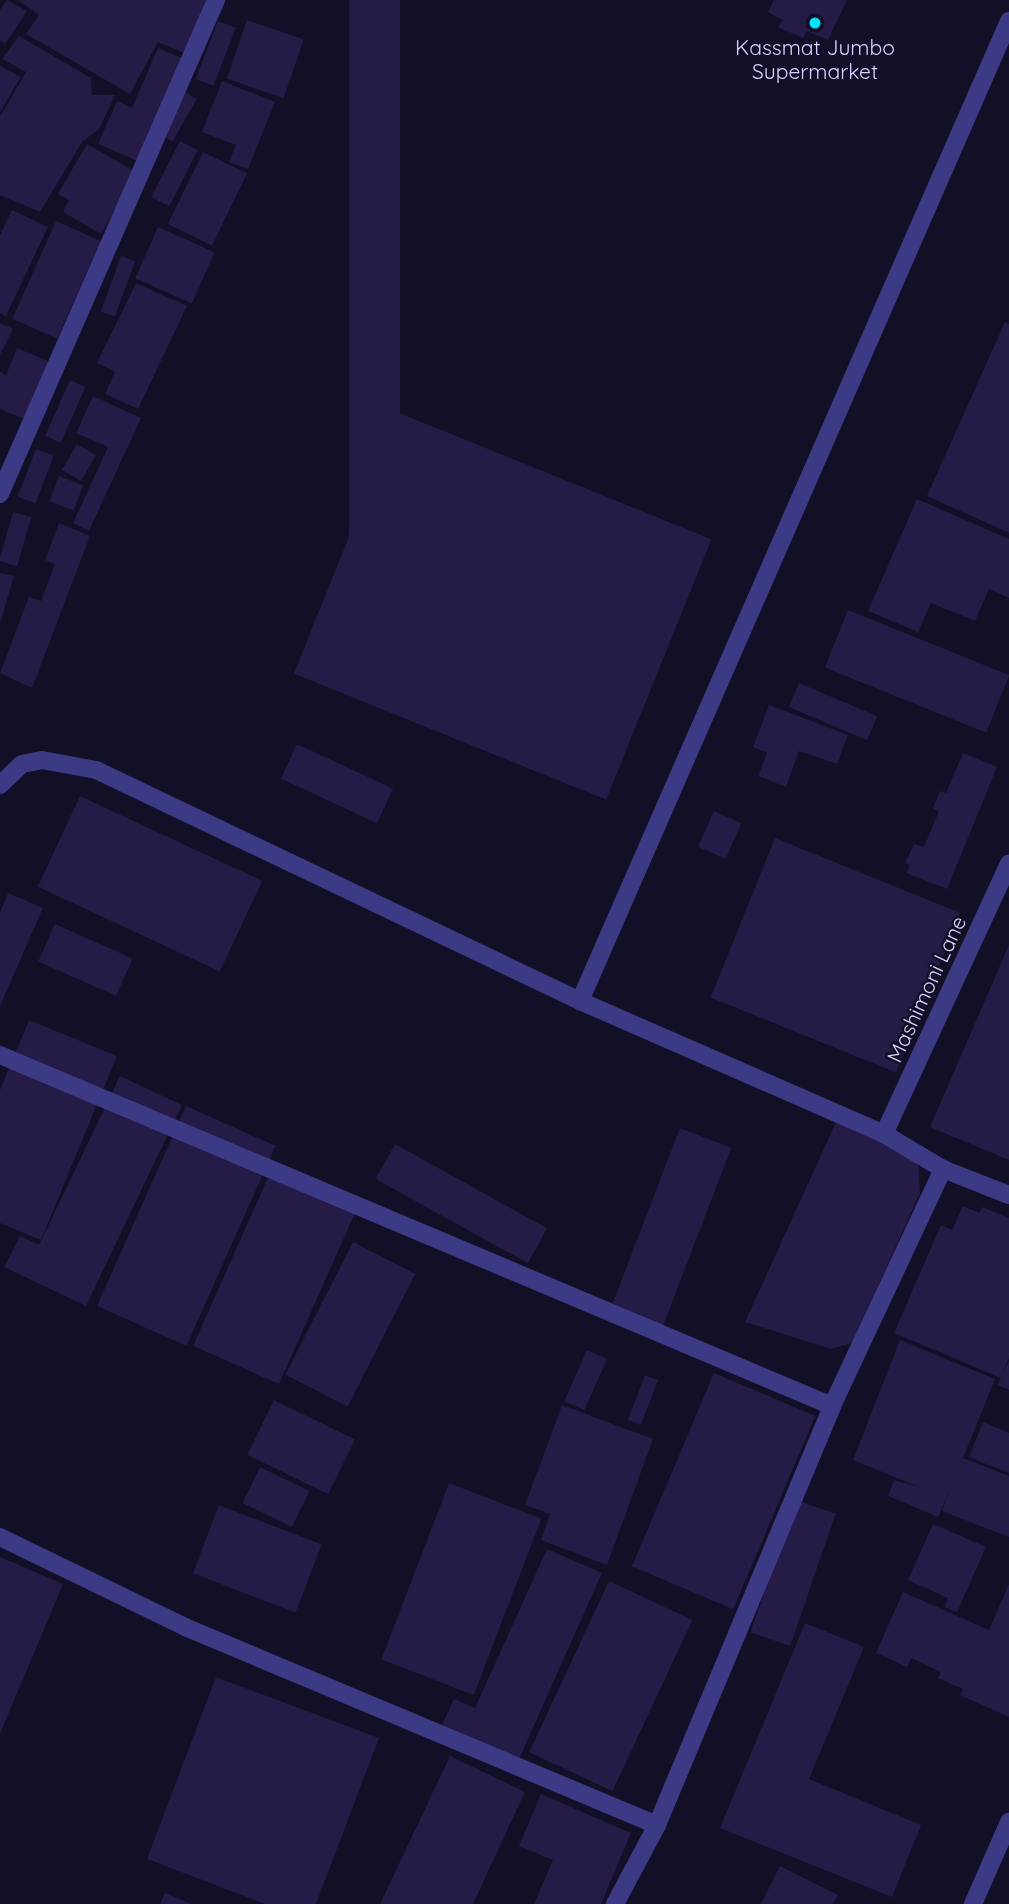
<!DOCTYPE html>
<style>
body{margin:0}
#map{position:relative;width:1009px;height:1904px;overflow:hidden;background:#130f26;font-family:Quicksand,sans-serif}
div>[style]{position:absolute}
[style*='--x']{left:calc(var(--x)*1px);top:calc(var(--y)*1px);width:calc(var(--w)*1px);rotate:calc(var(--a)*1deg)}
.building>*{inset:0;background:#241b47;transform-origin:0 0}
.service>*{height:18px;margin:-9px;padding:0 9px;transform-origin:9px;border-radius:9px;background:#3d3a85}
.minor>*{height:18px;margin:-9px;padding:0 9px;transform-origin:9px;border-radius:9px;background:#3d3a85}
.dots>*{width:19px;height:19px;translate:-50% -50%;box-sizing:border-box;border:4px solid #130f26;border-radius:50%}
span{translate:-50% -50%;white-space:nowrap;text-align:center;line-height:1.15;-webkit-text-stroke:5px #130f26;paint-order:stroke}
.poi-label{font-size:21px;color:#d9d4ff}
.street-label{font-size:21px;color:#d9d4ff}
</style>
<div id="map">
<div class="building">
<div style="clip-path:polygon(7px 0,27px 11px,5px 44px,0 40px,0 10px)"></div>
<div style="clip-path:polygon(18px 0,213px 0,189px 55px,158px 42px,130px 94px,26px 34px,39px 15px)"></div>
<div style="left:349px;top:0;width:51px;height:565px"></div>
<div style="clip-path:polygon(774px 0,847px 0,828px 40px,807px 31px,803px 38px,778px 27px,783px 20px,768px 12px)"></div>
<div style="left:247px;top:20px;width:60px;height:62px;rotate:19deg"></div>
<div style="left:218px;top:21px;width:19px;height:62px;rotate:21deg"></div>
<div style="clip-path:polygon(19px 36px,91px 78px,92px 95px,115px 95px,99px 129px,82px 142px,40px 212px,0 195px,0 117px,26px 72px,2px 59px)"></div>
<div style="clip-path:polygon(158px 48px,186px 60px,140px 162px,98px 144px,117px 101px,132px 108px)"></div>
<div style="clip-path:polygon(0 66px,21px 77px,0 112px)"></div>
<div style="clip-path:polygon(222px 81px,275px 102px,248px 169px,229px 162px,236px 145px,202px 132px)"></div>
<div style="left:183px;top:91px;width:16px;height:49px;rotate:30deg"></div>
<div style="left:180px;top:141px;width:20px;height:63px;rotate:27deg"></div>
<div style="clip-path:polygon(87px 144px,136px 172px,101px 234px,63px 212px,69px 200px,58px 194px)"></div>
<div style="left:203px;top:152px;width:49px;height:80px;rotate:26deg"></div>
<div style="clip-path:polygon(12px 210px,48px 227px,6px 316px,0 313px,0 235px)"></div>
<div style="left:56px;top:221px;width:49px;height:107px;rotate:24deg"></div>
<div style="left:158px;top:227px;width:62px;height:56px;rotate:24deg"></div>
<div style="left:121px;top:256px;width:15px;height:59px;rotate:20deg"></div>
<div style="clip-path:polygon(136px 283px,187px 306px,138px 409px,105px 394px,115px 372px,97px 363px)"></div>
<div style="clip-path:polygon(1005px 322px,1009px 324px,1009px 533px,927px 496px)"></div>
<div style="clip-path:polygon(0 323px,13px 329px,0 355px)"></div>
<div style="clip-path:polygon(17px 348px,55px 364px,29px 421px,0 409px,0 372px,6px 375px)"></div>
<div style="left:70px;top:380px;width:17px;height:61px;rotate:24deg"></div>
<div style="clip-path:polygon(93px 396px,141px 418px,89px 531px,73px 523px,108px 447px,76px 433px)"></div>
<div style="left:399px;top:413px;width:337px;height:281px;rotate:22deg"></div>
<div style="left:77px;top:444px;width:22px;height:30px;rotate:30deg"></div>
<div style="left:36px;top:449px;width:19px;height:51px;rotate:21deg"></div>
<div style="left:59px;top:476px;width:26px;height:27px;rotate:21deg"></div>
<div style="clip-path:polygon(917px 499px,1009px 539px,1009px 598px,989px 589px,975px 621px,931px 603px,918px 632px,868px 611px)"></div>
<div style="left:13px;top:512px;width:19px;height:51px;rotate:16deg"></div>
<div style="clip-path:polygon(59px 523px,90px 536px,32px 688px,0 673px,29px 597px,41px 601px,55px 564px,45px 560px)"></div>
<div style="clip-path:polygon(0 573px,14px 576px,1px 620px,0 620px)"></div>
<div style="left:848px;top:610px;width:174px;height:62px;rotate:22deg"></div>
<div style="left:799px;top:683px;width:85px;height:26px;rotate:23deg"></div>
<div style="clip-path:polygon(769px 705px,848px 735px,837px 764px,799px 751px,786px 787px,758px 776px,767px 753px,753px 747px)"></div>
<div style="left:297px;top:744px;width:106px;height:38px;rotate:25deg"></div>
<div style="clip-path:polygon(963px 753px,997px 767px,947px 889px,906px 873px,910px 865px,905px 863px,914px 844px,924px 847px,939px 811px,933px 808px,940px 791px,946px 793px)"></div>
<div style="left:80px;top:796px;width:201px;height:100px;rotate:25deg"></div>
<div style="left:714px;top:811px;width:30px;height:39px;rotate:24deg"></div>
<div style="left:775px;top:838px;width:200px;height:172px;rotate:22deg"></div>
<div style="clip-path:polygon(8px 893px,43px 908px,0 1006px,0 912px)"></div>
<div style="left:55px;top:924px;width:85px;height:41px;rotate:24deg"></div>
<div style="clip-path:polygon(1009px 945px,1009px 1160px,930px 1127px)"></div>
<div style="clip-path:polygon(29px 1020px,117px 1056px,41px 1240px,0 1223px,0 1090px)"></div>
<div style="clip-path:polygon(120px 1076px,182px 1105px,86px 1306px,4px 1267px,20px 1236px,39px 1245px)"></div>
<div style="left:186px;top:1106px;width:98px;height:219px;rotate:24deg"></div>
<div style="clip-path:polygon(836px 1122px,918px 1157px,920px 1193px,852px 1343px,831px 1349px,745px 1322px)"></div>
<div style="left:680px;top:1128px;width:55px;height:198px;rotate:21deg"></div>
<div style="left:395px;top:1144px;width:174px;height:40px;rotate:29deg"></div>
<div style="left:274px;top:1164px;width:94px;height:199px;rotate:24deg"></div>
<div style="clip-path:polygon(963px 1206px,980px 1213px,982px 1207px,1009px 1218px,1009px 1358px,1002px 1375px,1009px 1361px,1009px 1390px,998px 1385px,1001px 1378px,894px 1333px,941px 1225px,952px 1230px)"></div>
<div style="left:353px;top:1242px;width:70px;height:149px;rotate:27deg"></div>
<div style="clip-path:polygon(900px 1340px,995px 1379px,963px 1458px,1009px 1476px,1009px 1537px,942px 1511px,951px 1487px,938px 1517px,888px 1496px,894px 1480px,919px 1487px,853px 1460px)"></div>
<div style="left:587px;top:1350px;width:22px;height:56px;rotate:24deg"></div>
<div style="left:714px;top:1373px;width:110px;height:210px;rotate:23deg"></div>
<div style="left:645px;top:1375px;width:14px;height:48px;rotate:21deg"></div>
<div style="left:274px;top:1400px;width:90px;height:61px;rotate:26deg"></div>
<div style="clip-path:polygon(562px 1405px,653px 1439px,607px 1565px,541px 1540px,550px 1514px,525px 1505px)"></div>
<div style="clip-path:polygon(983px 1422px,1009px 1433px,1009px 1473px,969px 1457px)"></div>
<div style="left:260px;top:1467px;width:55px;height:40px;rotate:26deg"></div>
<div style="left:449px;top:1483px;width:99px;height:189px;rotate:21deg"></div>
<div style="left:796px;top:1500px;width:42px;height:140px;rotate:19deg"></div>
<div style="left:219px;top:1505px;width:110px;height:73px;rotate:21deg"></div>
<div style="clip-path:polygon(933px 1524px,986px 1547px,957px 1612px,945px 1607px,948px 1598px,908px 1580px)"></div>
<div style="clip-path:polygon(547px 1549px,602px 1573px,519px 1759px,442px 1725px,454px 1699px,475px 1708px)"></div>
<div style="clip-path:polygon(0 1557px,63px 1584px,0 1734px)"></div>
<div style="left:609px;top:1581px;width:92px;height:189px;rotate:25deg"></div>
<div style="clip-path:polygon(1009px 1584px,1009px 1717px,960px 1695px,963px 1689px,938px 1678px,941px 1672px,911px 1658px,907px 1667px,876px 1653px,903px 1592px,989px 1630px)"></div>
<div style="clip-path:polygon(805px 1623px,864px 1647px,809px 1779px,921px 1825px,892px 1897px,720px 1828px)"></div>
<div style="clip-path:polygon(216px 1677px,379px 1738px,316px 1904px,265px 1904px,147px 1859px)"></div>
<div style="clip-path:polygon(450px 1756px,525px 1792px,473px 1904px,380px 1904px)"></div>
<div style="clip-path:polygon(541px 1794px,631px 1833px,601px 1904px,534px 1904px,553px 1860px,519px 1846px)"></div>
<div style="clip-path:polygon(780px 1866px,838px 1895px,833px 1904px,761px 1904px)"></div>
<div style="clip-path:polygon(165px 1893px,191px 1904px,160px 1904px)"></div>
</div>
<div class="service">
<div style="--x:0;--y:494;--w:539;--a:-66.38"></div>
<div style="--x:0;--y:1055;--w:903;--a:22.87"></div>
</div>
<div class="minor">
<div style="--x:0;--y:785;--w:30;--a:-44"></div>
<div style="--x:22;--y:764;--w:20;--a:-11"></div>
<div style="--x:42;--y:760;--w:55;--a:10.5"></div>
<div style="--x:96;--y:770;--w:536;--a:25.51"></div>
<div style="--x:580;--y:1001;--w:332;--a:23.6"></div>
<div style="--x:884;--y:1134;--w:69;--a:30.7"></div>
<div style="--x:943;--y:1169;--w:71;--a:21.5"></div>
<div style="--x:580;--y:1001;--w:1070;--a:-66.36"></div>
<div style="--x:884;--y:1134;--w:298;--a:-65.2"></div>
<div style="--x:0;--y:1537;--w:206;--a:25.9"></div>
<div style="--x:185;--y:1627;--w:512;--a:22.76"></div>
<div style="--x:615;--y:1904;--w:89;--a:-62"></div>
<div style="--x:657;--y:1825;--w:454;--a:-67.3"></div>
<div style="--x:832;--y:1406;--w:262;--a:-64.9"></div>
<div style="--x:973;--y:1904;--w:90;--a:-66.3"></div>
</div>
<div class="dots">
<div style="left:815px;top:23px;background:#00e5ff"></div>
</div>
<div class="poi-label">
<span style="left:815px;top:59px">Kassmat Jumbo<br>Supermarket</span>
</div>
<div class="street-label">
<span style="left:926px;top:989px;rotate:-65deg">Mashimoni Lane</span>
</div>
</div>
